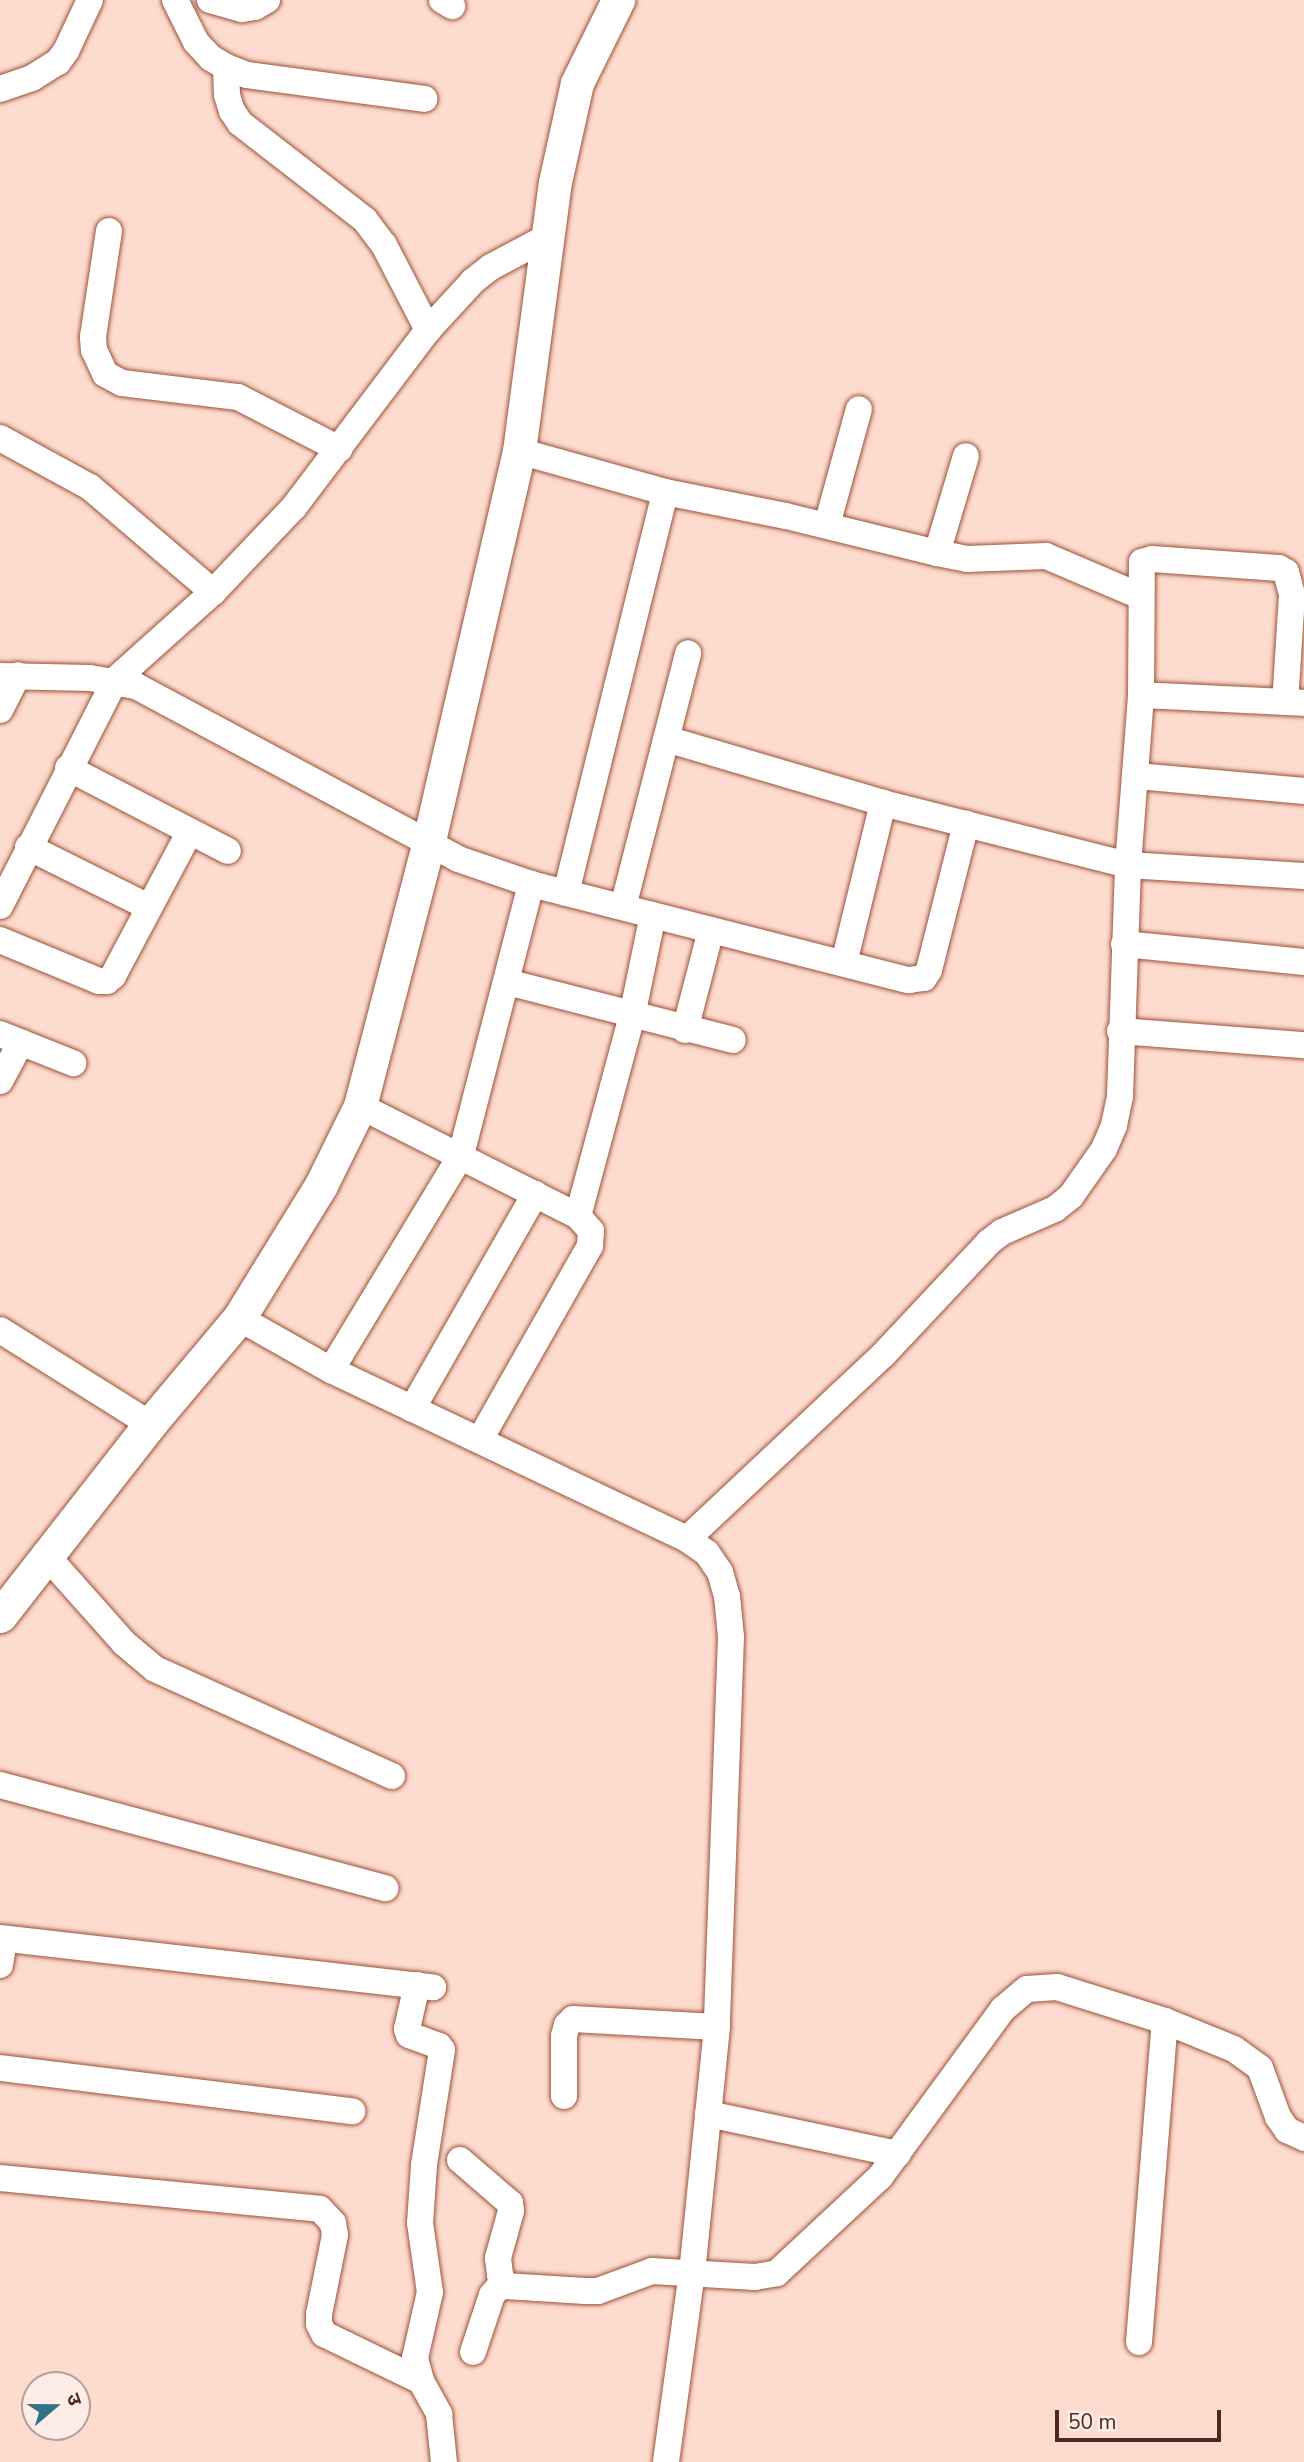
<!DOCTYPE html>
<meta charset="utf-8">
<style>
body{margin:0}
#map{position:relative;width:1304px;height:2462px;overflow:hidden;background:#fedbcf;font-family:"Nunito Sans","Noto Sans Devanagari",sans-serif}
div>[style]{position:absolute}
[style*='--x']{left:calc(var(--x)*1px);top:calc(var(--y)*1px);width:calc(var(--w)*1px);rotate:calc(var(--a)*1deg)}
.roads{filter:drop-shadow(0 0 2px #9b5237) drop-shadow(0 0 2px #9b5237)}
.minor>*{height:26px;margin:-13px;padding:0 13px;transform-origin:13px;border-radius:13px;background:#fff}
.tertiary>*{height:33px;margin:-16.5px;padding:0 16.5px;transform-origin:16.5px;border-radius:16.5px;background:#fff}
span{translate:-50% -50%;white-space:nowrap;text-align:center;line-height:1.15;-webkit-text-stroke:6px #feece6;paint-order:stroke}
.north{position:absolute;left:21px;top:2371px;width:70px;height:70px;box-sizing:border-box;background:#feece6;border:2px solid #b69f96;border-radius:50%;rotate:70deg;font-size:19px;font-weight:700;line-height:28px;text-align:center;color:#4b2b1f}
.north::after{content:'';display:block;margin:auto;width:24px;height:32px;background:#317285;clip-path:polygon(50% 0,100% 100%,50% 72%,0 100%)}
.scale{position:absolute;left:1055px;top:2410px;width:166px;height:32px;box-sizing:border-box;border:4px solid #4b2b1f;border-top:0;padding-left:9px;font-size:21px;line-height:24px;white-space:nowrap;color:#4b2b1f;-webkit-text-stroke:5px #feece6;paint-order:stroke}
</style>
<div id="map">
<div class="roads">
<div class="minor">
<div style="--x:175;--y:0;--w:47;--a:63.4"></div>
<div style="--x:196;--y:42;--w:22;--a:47"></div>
<div style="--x:211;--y:58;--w:17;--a:31"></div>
<div style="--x:226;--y:67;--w:22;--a:21"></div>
<div style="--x:247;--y:75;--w:179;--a:7.7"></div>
<div style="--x:210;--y:0;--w:33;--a:16"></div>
<div style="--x:242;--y:9;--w:13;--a:-9"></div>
<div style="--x:255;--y:7;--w:14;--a:-30"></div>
<div style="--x:442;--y:0;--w:12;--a:31"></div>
<div style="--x:226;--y:67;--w:28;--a:88"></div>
<div style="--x:227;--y:95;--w:17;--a:73"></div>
<div style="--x:232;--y:111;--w:14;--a:56"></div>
<div style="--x:240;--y:123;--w:158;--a:37.8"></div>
<div style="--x:365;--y:220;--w:31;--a:53"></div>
<div style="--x:384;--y:245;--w:96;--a:62.6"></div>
<div style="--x:0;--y:89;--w:34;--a:-19"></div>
<div style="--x:32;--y:78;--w:31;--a:-32"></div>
<div style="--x:58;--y:62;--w:14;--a:-54"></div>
<div style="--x:66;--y:51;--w:56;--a:-64.8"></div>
<div style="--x:109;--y:231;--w:107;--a:98.6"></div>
<div style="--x:93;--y:337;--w:13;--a:86"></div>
<div style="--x:94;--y:350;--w:26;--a:65"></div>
<div style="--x:105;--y:374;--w:19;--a:28"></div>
<div style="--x:122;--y:383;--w:117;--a:6.9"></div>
<div style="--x:238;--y:397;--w:114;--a:27.2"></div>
<div style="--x:0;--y:438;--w:102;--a:28.6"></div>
<div style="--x:90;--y:487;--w:162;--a:40.5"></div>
<div style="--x:519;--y:451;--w:152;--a:15.7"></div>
<div style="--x:665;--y:492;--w:123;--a:11.2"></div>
<div style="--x:786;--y:516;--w:155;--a:13.8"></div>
<div style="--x:937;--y:553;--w:31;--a:11"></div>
<div style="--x:967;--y:559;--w:79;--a:-2.2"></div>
<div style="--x:1046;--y:556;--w:102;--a:23.1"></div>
<div style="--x:827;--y:525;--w:120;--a:-74.6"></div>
<div style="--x:937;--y:553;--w:101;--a:-73.4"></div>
<div style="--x:0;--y:676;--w:90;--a:1.3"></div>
<div style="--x:90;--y:678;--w:47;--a:9.9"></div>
<div style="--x:136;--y:686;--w:366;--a:28.2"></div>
<div style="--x:458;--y:859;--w:77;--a:18.9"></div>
<div style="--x:531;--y:884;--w:390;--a:14.3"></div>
<div style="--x:909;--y:980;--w:15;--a:-8"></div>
<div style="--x:924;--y:978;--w:9;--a:-58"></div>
<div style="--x:929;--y:970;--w:151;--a:-75.8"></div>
<div style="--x:1141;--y:695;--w:163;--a:2.8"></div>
<div style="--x:0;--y:710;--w:39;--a:-63"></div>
<div style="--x:666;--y:739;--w:226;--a:16.4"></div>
<div style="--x:883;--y:803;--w:253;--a:14.2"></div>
<div style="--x:1128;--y:865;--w:176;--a:3.6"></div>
<div style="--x:68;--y:768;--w:180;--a:27.4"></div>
<div style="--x:1137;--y:776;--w:168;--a:5.1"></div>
<div style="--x:28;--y:847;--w:135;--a:26.4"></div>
<div style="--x:566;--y:893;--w:413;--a:-76.1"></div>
<div style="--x:0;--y:906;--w:254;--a:-63"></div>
<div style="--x:115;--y:680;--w:132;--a:-41.9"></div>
<div style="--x:213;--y:592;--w:117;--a:-46.4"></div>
<div style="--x:294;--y:507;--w:222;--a:-52.9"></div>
<div style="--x:428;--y:330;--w:67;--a:-47.4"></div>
<div style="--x:473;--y:281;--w:23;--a:-38"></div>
<div style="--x:491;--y:267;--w:66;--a:-28.1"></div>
<div style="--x:623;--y:907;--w:262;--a:-75.6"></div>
<div style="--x:0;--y:940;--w:107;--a:22.5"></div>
<div style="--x:99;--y:981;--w:8;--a:0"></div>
<div style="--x:107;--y:981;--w:8;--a:-40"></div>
<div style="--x:113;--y:976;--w:164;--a:-62"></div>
<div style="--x:1124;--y:944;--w:181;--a:5.7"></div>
<div style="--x:844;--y:963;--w:165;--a:-76.3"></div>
<div style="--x:507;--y:982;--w:233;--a:14.4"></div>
<div style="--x:685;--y:1030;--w:103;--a:-75.4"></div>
<div style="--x:1120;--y:1031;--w:185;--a:4.4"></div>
<div style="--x:0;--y:1034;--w:79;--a:21.7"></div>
<div style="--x:0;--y:1081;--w:44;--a:-61.7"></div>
<div style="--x:360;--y:1106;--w:244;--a:26.8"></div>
<div style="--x:578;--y:1216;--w:20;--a:49"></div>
<div style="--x:591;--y:1231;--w:15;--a:94"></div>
<div style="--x:590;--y:1246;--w:223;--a:119.6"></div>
<div style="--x:578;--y:1216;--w:207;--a:-74.9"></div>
<div style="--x:632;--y:1016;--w:103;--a:-78.3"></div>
<div style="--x:239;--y:1318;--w:106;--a:29.5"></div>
<div style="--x:331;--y:1370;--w:394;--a:25.4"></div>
<div style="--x:687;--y:1539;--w:24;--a:35"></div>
<div style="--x:707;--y:1553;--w:23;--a:56"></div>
<div style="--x:720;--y:1572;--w:25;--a:74"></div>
<div style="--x:727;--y:1596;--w:41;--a:84.4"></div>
<div style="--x:731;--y:1637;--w:390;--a:92.1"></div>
<div style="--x:717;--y:2027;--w:246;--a:95.8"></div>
<div style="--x:692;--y:2272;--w:192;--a:97.8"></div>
<div style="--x:0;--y:1330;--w:177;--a:32.1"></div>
<div style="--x:331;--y:1370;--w:251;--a:-58.8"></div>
<div style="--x:461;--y:1155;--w:280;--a:-75.5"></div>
<div style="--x:412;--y:1409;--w:248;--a:-60.2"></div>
<div style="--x:687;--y:1539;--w:269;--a:-43.2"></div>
<div style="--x:883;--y:1355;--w:155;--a:-46.8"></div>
<div style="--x:989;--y:1242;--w:16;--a:-38"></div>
<div style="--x:1002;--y:1232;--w:58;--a:-23.5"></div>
<div style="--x:1055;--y:1209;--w:21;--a:-39"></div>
<div style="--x:1071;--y:1196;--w:57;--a:-54.9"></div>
<div style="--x:1104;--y:1149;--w:26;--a:-67"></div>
<div style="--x:1114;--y:1125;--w:30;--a:-78"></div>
<div style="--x:1120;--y:1096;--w:231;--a:-88"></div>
<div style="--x:1128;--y:865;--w:170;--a:-85.6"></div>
<div style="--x:1141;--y:695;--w:133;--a:-89.6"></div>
<div style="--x:1142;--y:562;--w:10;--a:-17"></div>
<div style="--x:1152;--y:559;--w:127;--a:4.1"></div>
<div style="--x:1279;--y:568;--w:8;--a:30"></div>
<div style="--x:1286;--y:572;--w:24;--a:75"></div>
<div style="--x:1292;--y:595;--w:107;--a:93.7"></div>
<div style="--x:45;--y:1554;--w:119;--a:48.4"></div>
<div style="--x:124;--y:1643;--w:40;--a:40"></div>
<div style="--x:155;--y:1669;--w:260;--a:24.3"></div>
<div style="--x:0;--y:1785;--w:399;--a:15"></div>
<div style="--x:0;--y:1938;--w:436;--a:6.5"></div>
<div style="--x:0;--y:1965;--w:26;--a:-81"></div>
<div style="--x:417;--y:1985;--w:45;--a:102.8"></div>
<div style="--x:407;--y:2029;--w:6;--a:72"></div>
<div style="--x:409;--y:2035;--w:32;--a:20"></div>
<div style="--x:439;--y:2046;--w:5;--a:53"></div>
<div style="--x:442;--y:2050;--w:116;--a:98.9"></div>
<div style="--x:424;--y:2165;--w:58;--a:93.9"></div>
<div style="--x:420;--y:2223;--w:70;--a:81.8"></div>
<div style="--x:430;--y:2292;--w:68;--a:102.8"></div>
<div style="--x:415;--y:2358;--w:24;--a:75"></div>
<div style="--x:421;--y:2381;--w:38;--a:61"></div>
<div style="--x:439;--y:2414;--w:48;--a:84.1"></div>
<div style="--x:0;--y:2068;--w:355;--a:7"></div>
<div style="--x:564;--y:2096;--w:60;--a:-90"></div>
<div style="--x:564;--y:2036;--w:11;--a:-75"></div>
<div style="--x:567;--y:2025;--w:8;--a:-45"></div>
<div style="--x:573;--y:2019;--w:144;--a:3.2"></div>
<div style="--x:708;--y:2114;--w:194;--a:11.9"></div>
<div style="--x:460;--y:2160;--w:66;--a:40.7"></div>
<div style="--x:510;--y:2203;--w:8;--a:83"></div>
<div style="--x:511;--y:2211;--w:49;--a:105.5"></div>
<div style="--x:498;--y:2258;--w:17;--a:83"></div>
<div style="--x:500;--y:2275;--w:12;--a:66"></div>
<div style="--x:0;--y:2178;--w:321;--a:5.5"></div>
<div style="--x:320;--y:2209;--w:19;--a:47"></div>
<div style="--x:333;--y:2223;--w:12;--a:81"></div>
<div style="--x:335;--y:2235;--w:81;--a:101.4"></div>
<div style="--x:319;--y:2314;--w:10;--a:90"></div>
<div style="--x:319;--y:2324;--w:11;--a:63"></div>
<div style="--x:324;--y:2334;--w:108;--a:25.9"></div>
<div style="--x:1139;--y:2342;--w:322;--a:-85.4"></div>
<div style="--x:473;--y:2352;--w:60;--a:-71.6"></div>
<div style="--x:492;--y:2295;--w:9;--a:-49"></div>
<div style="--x:498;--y:2288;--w:7;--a:-16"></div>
<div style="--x:505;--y:2286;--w:80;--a:3.6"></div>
<div style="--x:585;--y:2291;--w:13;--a:0"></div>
<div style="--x:598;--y:2291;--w:58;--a:-20.3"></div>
<div style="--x:652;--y:2271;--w:103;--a:3.3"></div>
<div style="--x:755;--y:2277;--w:22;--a:-10"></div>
<div style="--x:777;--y:2273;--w:141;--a:-43"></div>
<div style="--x:880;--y:2177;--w:208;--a:-53.8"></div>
<div style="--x:1003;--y:2009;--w:31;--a:-40"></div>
<div style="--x:1027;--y:1989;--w:30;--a:-4"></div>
<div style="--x:1057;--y:1987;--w:113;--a:17.5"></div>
<div style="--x:1165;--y:2021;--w:74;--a:22.1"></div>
<div style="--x:1234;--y:2049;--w:32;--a:36"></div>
<div style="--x:1260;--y:2068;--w:52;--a:69.8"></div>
<div style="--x:1278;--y:2117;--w:16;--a:55"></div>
<div style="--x:1287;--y:2130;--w:19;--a:25"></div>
</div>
<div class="tertiary">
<div style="--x:0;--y:1616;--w:244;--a:-52"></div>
<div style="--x:150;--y:1424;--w:138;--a:-50"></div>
<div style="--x:239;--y:1318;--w:156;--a:-58.3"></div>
<div style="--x:321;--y:1185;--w:88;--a:-63.7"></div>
<div style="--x:360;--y:1106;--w:270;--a:-75.4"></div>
<div style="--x:428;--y:845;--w:404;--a:-77"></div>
<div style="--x:519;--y:451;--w:271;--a:-82.4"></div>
<div style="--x:555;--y:182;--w:101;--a:-77.5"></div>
<div style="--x:577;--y:83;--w:93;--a:-63.7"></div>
</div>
</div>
<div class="north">उ</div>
<div class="scale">50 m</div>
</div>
